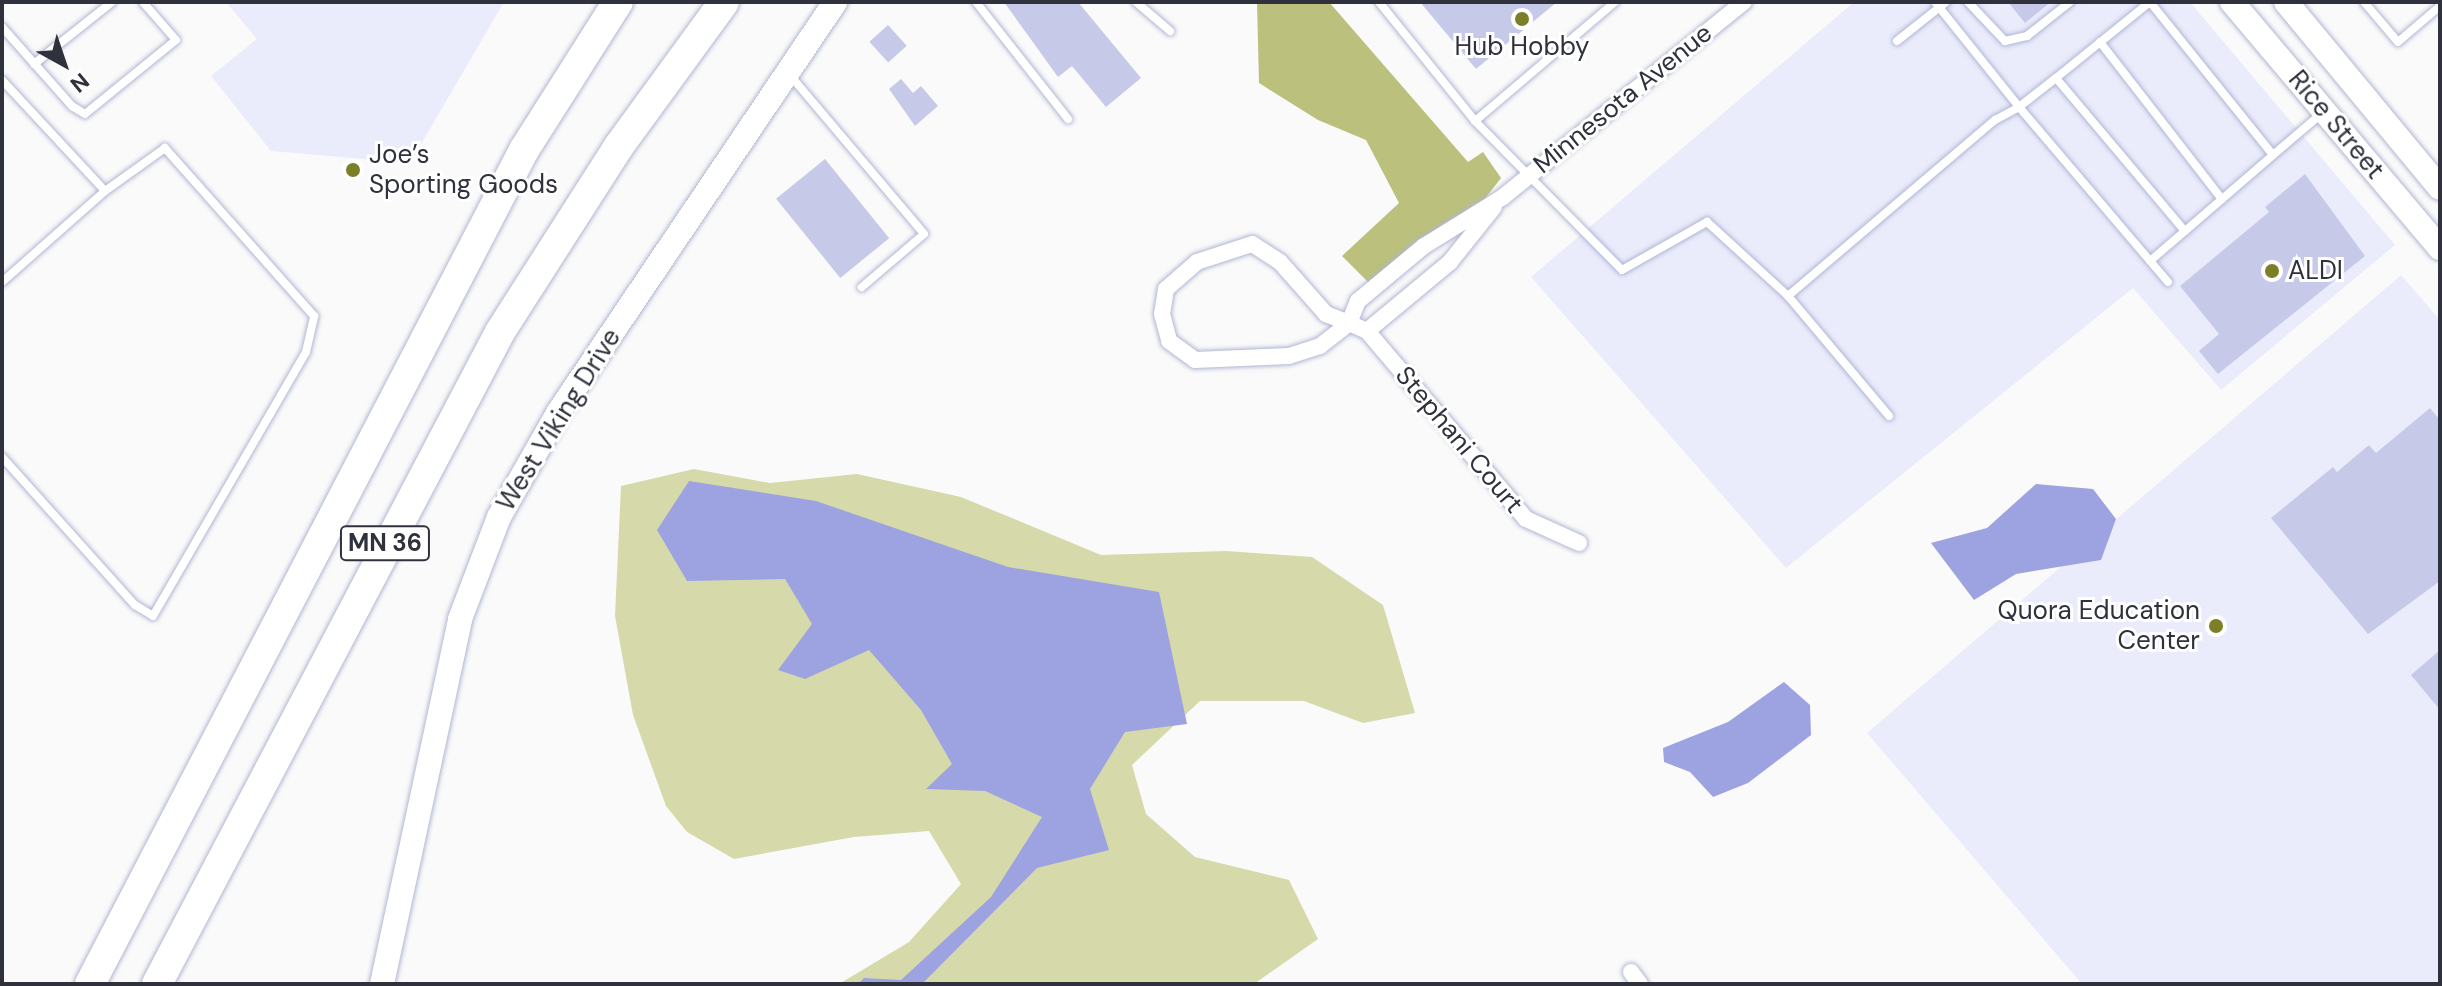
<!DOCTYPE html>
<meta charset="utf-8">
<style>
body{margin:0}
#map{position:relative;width:2442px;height:986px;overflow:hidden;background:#fafafa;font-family:"DM Sans",sans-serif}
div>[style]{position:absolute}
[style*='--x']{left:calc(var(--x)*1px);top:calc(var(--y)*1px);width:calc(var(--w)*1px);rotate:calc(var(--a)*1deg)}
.built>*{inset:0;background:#eaecfc}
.green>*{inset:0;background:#d6daab}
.forest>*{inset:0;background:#bbc07c}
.water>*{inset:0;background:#9ca3e0}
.building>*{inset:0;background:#c6cae8;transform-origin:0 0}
.roads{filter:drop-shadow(0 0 2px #b1b6d3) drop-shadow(0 0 2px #b1b6d3)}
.lane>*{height:8px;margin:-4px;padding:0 4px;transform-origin:4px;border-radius:4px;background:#fff}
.street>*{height:16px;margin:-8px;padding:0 8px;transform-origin:8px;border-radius:8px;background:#fff}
.secondary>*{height:24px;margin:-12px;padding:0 12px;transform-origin:12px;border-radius:12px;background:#fff}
.highway>*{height:30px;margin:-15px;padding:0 15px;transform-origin:15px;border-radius:15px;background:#fff}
.dots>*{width:22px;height:22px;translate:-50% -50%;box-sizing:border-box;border:4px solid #fff;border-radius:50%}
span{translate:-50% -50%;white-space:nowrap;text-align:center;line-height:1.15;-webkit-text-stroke:6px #fff;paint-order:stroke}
.shield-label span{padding:2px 6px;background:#fff;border:2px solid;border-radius:6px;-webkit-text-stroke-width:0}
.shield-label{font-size:24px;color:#2f313c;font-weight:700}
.poi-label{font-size:26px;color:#2f313c}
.left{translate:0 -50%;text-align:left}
.right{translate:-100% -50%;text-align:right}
.street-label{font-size:26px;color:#2f313c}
.frame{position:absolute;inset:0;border:4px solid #2f313c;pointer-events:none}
.north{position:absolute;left:24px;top:24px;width:80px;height:80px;-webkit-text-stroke:6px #fff;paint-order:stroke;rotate:140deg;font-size:22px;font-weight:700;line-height:32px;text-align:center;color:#2f313c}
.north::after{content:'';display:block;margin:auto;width:28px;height:36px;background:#2f313c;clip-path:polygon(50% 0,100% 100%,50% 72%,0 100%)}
</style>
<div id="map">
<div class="built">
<div style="clip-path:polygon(226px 2px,504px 2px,410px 163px,271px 151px,211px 76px,257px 39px)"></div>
<div style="clip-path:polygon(1854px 2px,2190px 2px,2395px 245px,2221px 390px,2133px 288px,1786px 568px,1531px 277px)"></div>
<div style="clip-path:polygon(2401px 275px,2440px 320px,2440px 979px,2434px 984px,2082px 984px,1867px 733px)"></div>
</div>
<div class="green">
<div style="clip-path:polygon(694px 469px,770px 483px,857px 474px,961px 497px,1101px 555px,1226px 551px,1312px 557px,1383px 605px,1415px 713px,1363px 723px,1304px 701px,1200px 701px,1132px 765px,1146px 814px,1195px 857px,1289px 880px,1318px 939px,1254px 984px,839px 984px,909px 942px,961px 884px,929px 831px,854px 837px,734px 859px,687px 832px,666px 806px,633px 715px,615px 616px,621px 486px)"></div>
</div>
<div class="forest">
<div style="clip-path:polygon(1257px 2px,1329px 2px,1468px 162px,1483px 152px,1501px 178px,1484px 200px,1370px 284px,1342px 256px,1399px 203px,1366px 140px,1318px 120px,1259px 83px)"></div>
</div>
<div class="water">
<div style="clip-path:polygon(689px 481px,816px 501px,1008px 567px,1159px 592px,1187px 724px,1125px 732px,1090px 789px,1109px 850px,1037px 868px,922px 984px,858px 984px,864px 978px,901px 980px,991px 897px,1042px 817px,985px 791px,926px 789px,952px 764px,921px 710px,869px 650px,805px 679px,778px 670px,812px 624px,785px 579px,687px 581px,657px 530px)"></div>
<div style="clip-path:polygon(2036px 484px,2093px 489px,2116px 519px,2101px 560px,2016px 574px,1974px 600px,1931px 543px,1987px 528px)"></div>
<div style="clip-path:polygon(1784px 682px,1810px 705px,1811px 735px,1748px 783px,1713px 797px,1690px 772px,1664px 762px,1663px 748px,1728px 722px)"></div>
</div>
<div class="building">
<div style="clip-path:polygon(1004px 2px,1078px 2px,1141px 78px,1106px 107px,1072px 66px,1058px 77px)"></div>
<div style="clip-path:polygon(1420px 2px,1557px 2px,1476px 69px)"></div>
<div style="clip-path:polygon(2008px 2px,2051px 2px,2025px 23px)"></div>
<div style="left:888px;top:25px;width:28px;height:25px;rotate:48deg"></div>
<div style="clip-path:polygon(901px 79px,913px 93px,921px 86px,938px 106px,915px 126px,889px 89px)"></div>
<div style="left:825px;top:159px;width:102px;height:63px;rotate:51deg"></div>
<div style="clip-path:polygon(2305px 174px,2365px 256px,2218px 374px,2199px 351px,2219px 334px,2180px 286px,2269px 212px,2265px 207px)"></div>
<div style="clip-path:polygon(2430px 408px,2440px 420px,2440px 581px,2368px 634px,2271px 518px,2333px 467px,2337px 472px,2369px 445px,2376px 453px)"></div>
<div style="clip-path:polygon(2440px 650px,2440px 710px,2411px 675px)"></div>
</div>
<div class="roads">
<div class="lane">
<div style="--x:976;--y:2;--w:149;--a:51.8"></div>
<div style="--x:1136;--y:2;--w:45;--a:40.5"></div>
<div style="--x:1379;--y:2;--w:153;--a:51.1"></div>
<div style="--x:1615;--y:2;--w:184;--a:139.6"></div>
<div style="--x:1475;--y:121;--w:209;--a:45.4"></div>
<div style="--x:1622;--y:270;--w:98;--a:-29.5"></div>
<div style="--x:1707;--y:222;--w:110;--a:42.4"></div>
<div style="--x:1788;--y:296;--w:157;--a:49.9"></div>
<div style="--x:1968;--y:2;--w:54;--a:46.5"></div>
<div style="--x:2005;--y:41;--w:23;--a:-13"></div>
<div style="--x:2027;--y:36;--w:55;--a:-38.3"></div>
<div style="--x:2150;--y:2;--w:196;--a:51.2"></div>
<div style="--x:2273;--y:155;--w:63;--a:-40.5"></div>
<div style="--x:2364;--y:2;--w:52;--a:49.6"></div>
<div style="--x:2398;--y:42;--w:55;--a:-40.6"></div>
<div style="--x:2;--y:27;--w:106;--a:48.5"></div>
<div style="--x:72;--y:106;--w:15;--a:32"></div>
<div style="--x:85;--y:114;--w:117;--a:-39.1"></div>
<div style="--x:176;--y:40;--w:50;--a:-131"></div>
<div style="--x:1897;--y:41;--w:63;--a:-38.5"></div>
<div style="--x:2100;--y:42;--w:199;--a:52.2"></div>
<div style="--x:34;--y:64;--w:100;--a:-38.5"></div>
<div style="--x:789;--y:74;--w:209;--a:49.8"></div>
<div style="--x:924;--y:234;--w:82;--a:139.5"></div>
<div style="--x:2056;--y:78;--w:121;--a:-39"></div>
<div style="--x:2;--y:80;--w:151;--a:47.1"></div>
<div style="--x:105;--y:191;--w:137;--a:138.5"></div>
<div style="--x:2150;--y:261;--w:46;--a:-40.6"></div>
<div style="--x:2168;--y:282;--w:230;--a:-130.4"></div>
<div style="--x:2019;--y:107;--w:47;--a:-38.1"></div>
<div style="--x:2056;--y:78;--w:200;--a:49.9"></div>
<div style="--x:2185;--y:231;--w:116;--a:-40.8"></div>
<div style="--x:1788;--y:296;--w:272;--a:-40.4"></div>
<div style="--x:1995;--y:120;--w:27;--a:-28"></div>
<div style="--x:2019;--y:107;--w:134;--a:-128.7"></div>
<div style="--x:2;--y:457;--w:199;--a:48.1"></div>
<div style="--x:135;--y:605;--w:21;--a:31"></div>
<div style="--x:153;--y:616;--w:305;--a:-59.9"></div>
<div style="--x:306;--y:352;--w:37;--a:-77"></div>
<div style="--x:314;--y:316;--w:225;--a:-131.6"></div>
<div style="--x:165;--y:148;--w:74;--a:144.4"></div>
</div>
<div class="street">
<div style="--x:1367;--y:331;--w:108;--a:-39.7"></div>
<div style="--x:1450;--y:262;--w:70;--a:-51.3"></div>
<div style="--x:1579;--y:543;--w:58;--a:-155.6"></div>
<div style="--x:1526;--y:519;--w:246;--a:-130.2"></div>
<div style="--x:1367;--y:331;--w:20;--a:-156"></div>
<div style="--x:1349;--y:323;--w:25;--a:-159"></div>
<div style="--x:1326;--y:314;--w:69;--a:-131.5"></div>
<div style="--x:1280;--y:262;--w:33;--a:-147"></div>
<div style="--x:1252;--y:244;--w:58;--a:161.9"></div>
<div style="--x:1197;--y:262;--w:41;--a:138.9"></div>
<div style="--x:1166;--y:289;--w:25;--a:99"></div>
<div style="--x:1162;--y:314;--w:28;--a:75"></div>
<div style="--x:1169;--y:341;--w:32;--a:36"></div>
<div style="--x:1195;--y:360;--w:94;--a:-2.4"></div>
<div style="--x:1289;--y:356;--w:33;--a:-18"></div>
<div style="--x:1320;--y:346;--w:37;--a:-38"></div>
<div style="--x:1349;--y:323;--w:24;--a:-68"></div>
<div style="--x:1358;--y:301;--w:86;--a:-39.8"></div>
<div style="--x:1424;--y:246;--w:93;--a:-31.8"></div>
<div style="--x:1503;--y:197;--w:310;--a:-39"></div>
<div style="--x:1631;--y:972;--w:15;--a:53"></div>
</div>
<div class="secondary">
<div style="--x:2232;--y:2;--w:322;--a:49.8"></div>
<div style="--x:2286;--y:2;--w:241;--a:50.4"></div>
<div style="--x:382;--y:984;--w:373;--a:-77.9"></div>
<div style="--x:460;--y:619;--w:109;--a:-69.1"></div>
<div style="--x:499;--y:517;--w:120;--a:-60.4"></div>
<div style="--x:558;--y:413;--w:496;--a:-56"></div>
</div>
<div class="highway">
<div style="--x:90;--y:984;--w:940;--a:-62.51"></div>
<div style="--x:524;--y:150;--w:175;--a:-57.6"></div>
<div style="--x:157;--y:984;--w:737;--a:-62.25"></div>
<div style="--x:500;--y:332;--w:221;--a:-57.4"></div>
<div style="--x:619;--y:146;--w:178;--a:-53.9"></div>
</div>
</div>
<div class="dots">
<div style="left:1522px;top:19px;background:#7b7f28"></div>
<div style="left:353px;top:170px;background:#7b7f28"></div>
<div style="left:2272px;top:271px;background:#7b7f28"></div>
<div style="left:2216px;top:626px;background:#7b7f28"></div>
</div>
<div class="shield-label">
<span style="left:385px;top:543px">MN 36</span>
</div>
<div class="poi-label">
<span style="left:1522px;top:47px">Hub Hobby</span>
<span class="left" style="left:369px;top:170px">Joe’s<br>Sporting Goods</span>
<span class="left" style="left:2288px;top:271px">ALDI</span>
<span class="right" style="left:2200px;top:626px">Quora Education<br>Center</span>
</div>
<div class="street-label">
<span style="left:1623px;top:99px;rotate:-39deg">Minnesota Avenue</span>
<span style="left:2336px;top:125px;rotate:50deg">Rice Street</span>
<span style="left:559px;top:420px;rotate:-58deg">West Viking Drive</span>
<span style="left:1459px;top:440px;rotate:50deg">Stephani Court</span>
</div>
<div class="frame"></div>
<div class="north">N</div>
</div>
